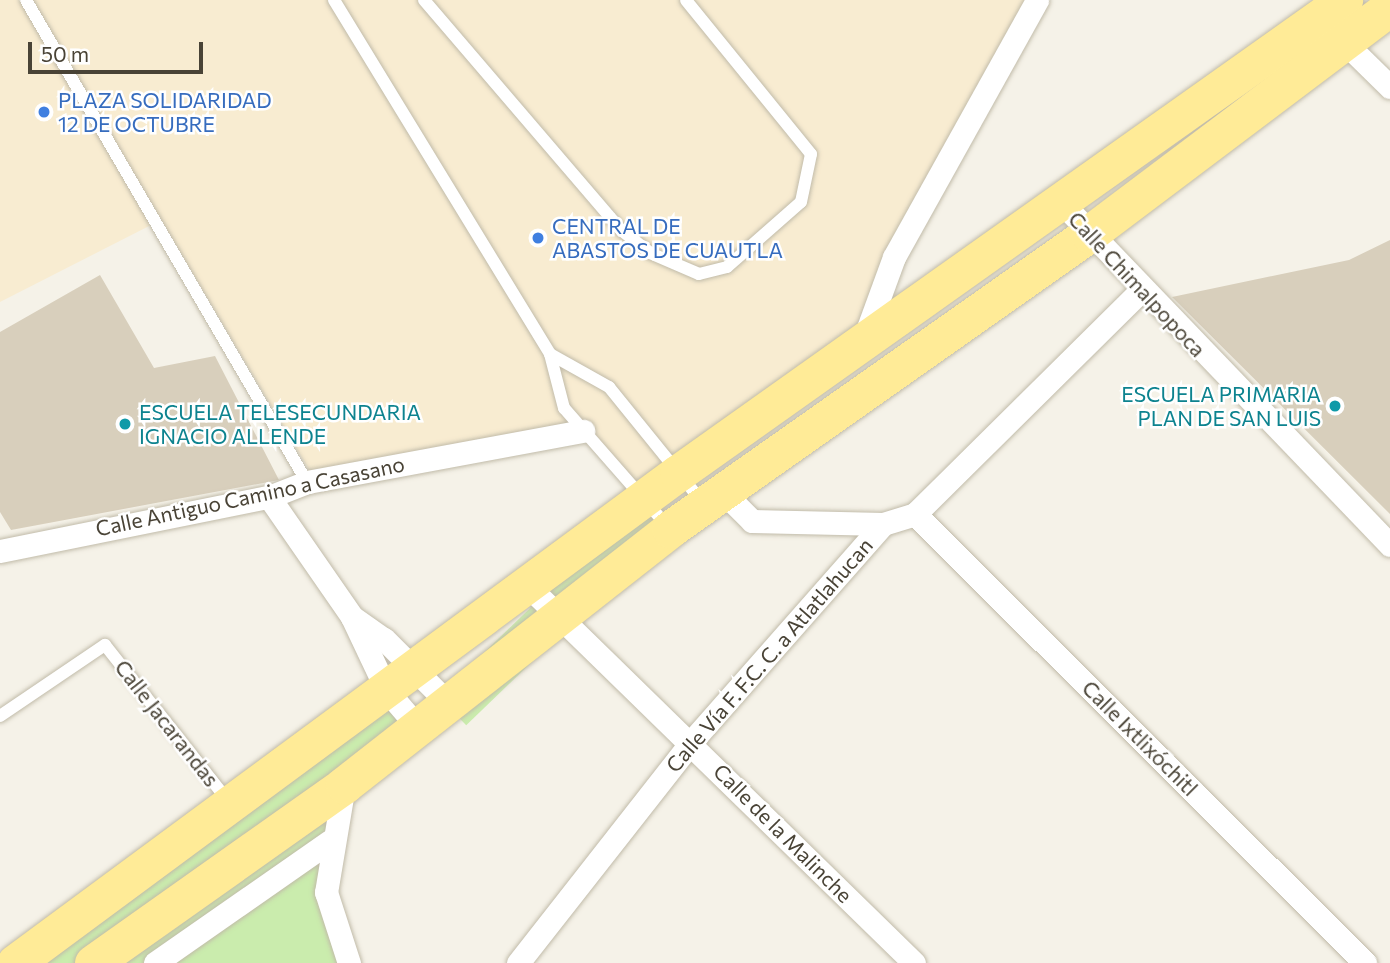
<!DOCTYPE html>
<meta charset="utf-8">
<style>
body{margin:0}
#map{position:relative;width:1390px;height:963px;overflow:hidden;background:#f5f2e8;font-family:Commissioner,sans-serif}
div>[style]{position:absolute}
[style*='--x']{left:calc(var(--x)*1px);top:calc(var(--y)*1px);width:calc(var(--w)*1px);rotate:calc(var(--a)*1deg)}
.commercial>*{inset:0;background:#f8ecd1}
.green>*{inset:0;background:#caecad;transform-origin:0 0}
.building>*{inset:0;background:#d8cfbc}
.roads{filter:drop-shadow(0 0 2px #c1bba9) drop-shadow(0 0 2px #c1bba9)}
.lane>*{height:12px;margin:-6px;padding:0 6px;transform-origin:6px;border-radius:6px;background:#fff}
.street>*{height:23px;margin:-11.5px;padding:0 11.5px;transform-origin:11.5px;border-radius:11.5px;background:#fff}
.primary>*{height:37px;margin:-18.5px;padding:0 18.5px;transform-origin:18.5px;border-radius:18.5px;background:#ffeb97}
.dots>*{width:19px;height:19px;translate:-50% -50%;box-sizing:border-box;border:4px solid #fff;border-radius:50%}
span{translate:-50% -50%;white-space:nowrap;text-align:center;line-height:1.15;-webkit-text-stroke:5px #fff;paint-order:stroke}
.shop-label{font-size:21px;color:#366cbe}
.left{translate:0 -50%;text-align:left}
.street-label{font-size:21px;color:#494336}
.culture-label{font-size:21px;color:#0d838f}
.right{translate:-100% -50%;text-align:right}
.scale{position:absolute;left:28px;top:42px;width:175px;height:32px;box-sizing:border-box;border:4px solid #494336;border-top:0;padding-left:9px;font-size:21px;line-height:24px;white-space:nowrap;color:#494336;-webkit-text-stroke:5px #fff;paint-order:stroke}
</style>
<div id="map">
<div class="commercial">
<div style="clip-path:polygon(0 0,22px 0,155px 223px,0 302px)"></div>
<div style="clip-path:polygon(31px 0,1037px 0,861px 343px,643px 495px,584px 427px,311px 473px)"></div>
</div>
<div class="green">
<div style="left:642px;top:500px;width:40px;height:283px;rotate:46deg"></div>
<div style="clip-path:polygon(387px 691px,417px 726px,344px 785px,326px 892px,349px 963px,15px 963px)"></div>
</div>
<div class="building">
<div style="clip-path:polygon(1390px 240px,1390px 514px,1172px 297px,1349px 260px)"></div>
<div style="clip-path:polygon(100px 275px,154px 368px,215px 356px,279px 480px,11px 530px,0 512px,0 332px)"></div>
</div>
<div class="roads">
<div class="lane">
<div style="--x:26;--y:0;--w:558;--a:59.76"></div>
<div style="--x:334;--y:0;--w:415;--a:58.6"></div>
<div style="--x:550;--y:354;--w:56;--a:75.5"></div>
<div style="--x:564;--y:408;--w:159;--a:48.8"></div>
<div style="--x:424;--y:0;--w:303;--a:49.4"></div>
<div style="--x:621;--y:230;--w:37;--a:38"></div>
<div style="--x:650;--y:253;--w:53;--a:23.2"></div>
<div style="--x:699;--y:274;--w:29;--a:-14"></div>
<div style="--x:727;--y:267;--w:98;--a:-41.3"></div>
<div style="--x:801;--y:202;--w:49;--a:-78.2"></div>
<div style="--x:811;--y:154;--w:198;--a:-129.1"></div>
<div style="--x:550;--y:354;--w:68;--a:29.2"></div>
<div style="--x:609;--y:387;--w:149;--a:51"></div>
<div style="--x:0;--y:716;--w:127;--a:-34.1"></div>
<div style="--x:105;--y:645;--w:200;--a:51.7"></div>
</div>
<div class="street">
<div style="--x:1335;--y:33;--w:77;--a:44.5"></div>
<div style="--x:1061;--y:202;--w:475;--a:46.2"></div>
<div style="--x:864;--y:339;--w:87;--a:-69.9"></div>
<div style="--x:894;--y:257;--w:294;--a:-60.9"></div>
<div style="--x:722;--y:491;--w:42;--a:45"></div>
<div style="--x:752;--y:521;--w:131;--a:1.3"></div>
<div style="--x:269;--y:497;--w:146;--a:55.3"></div>
<div style="--x:352;--y:617;--w:82;--a:64.7"></div>
<div style="--x:387;--y:691;--w:46;--a:49.4"></div>
<div style="--x:915;--y:514;--w:636;--a:44.94"></div>
<div style="--x:0;--y:551;--w:274;--a:-11.4"></div>
<div style="--x:269;--y:497;--w:41;--a:-21.5"></div>
<div style="--x:307;--y:482;--w:281;--a:-10.5"></div>
<div style="--x:529;--y:587;--w:538;--a:44.32"></div>
<div style="--x:352;--y:617;--w:39;--a:35"></div>
<div style="--x:384;--y:639;--w:89;--a:45"></div>
<div style="--x:344;--y:785;--w:109;--a:99.5"></div>
<div style="--x:326;--y:892;--w:75;--a:72.1"></div>
<div style="--x:155;--y:963;--w:213;--a:-34.9"></div>
<div style="--x:518;--y:963;--w:281;--a:-51.9"></div>
<div style="--x:691;--y:742;--w:290;--a:-48.6"></div>
<div style="--x:883;--y:524;--w:34;--a:-17"></div>
<div style="--x:915;--y:514;--w:317;--a:-44.7"></div>
</div>
<div class="primary">
<div style="--x:15;--y:963;--w:824;--a:-36.47"></div>
<div style="--x:678;--y:473;--w:817;--a:-35.38"></div>
<div style="--x:93;--y:963;--w:308;--a:-35.3"></div>
<div style="--x:344;--y:785;--w:415;--a:-38.1"></div>
<div style="--x:670;--y:529;--w:512;--a:-35.15"></div>
<div style="--x:1089;--y:234;--w:377;--a:-37"></div>
</div>
</div>
<div class="dots">
<div style="left:44px;top:112px;background:#3f7fe0"></div>
<div style="left:538px;top:238px;background:#3f7fe0"></div>
<div style="left:1335px;top:406px;background:#0f9aa8"></div>
<div style="left:125px;top:424px;background:#0f9aa8"></div>
</div>
<div class="shop-label">
<span class="left" style="left:58px;top:112px">PLAZA SOLIDARIDAD<br>12 DE OCTUBRE</span>
<span class="left" style="left:552px;top:238px">CENTRAL DE<br>ABASTOS DE CUAUTLA</span>
</div>
<div class="street-label">
<span style="left:1137px;top:284px;rotate:47deg">Calle Chimalpopoca</span>
<span style="left:250px;top:496px;rotate:-12deg">Calle Antiguo Camino a Casasano</span>
<span style="left:769px;top:655px;rotate:-49deg">Calle Vía F. F.C. C. a Atlatlahucan</span>
<span style="left:167px;top:723px;rotate:52deg">Calle Jacarandas</span>
<span style="left:1140px;top:738px;rotate:45deg">Calle Ixtlixóchitl</span>
<span style="left:783px;top:833px;rotate:45deg">Calle de la Malinche</span>
</div>
<div class="culture-label">
<span class="right" style="left:1321px;top:406px">ESCUELA PRIMARIA<br>PLAN DE SAN LUIS</span>
<span class="left" style="left:139px;top:424px">ESCUELA TELESECUNDARIA<br>IGNACIO ALLENDE</span>
</div>
<div class="scale">50 m</div>
</div>
